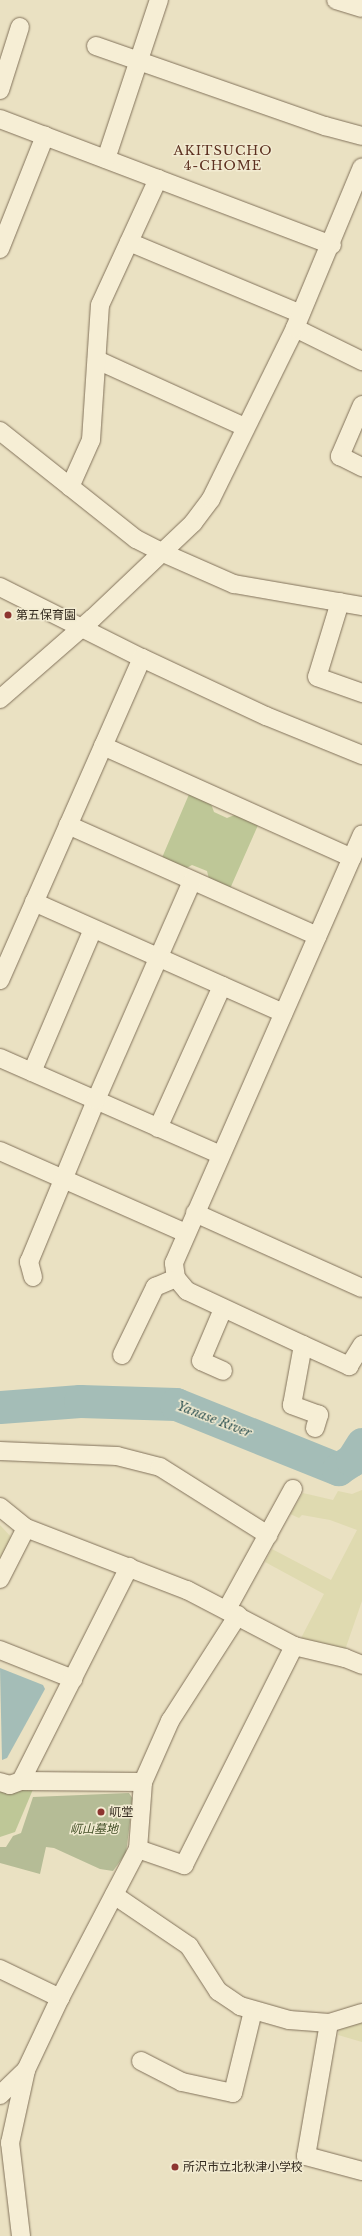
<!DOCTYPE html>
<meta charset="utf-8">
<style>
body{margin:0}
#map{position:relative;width:362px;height:2236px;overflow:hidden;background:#eae1c2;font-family:"Libre Baskerville","Noto Sans JP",serif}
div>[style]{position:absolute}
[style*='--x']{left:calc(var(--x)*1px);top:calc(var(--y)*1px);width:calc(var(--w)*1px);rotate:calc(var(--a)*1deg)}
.farmland>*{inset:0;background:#dfdab0}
.green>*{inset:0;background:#bec797}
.cemetery>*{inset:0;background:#b5bc96}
.water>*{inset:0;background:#a4bdb7}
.river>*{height:33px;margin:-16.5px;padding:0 16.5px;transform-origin:16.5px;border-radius:16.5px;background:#a4bdb7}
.roads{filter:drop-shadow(0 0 1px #82725b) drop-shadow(0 0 1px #82725b)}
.minor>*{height:18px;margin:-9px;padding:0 9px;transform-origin:9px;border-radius:9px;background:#f6eed5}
.dots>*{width:11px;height:11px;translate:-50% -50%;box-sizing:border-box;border:2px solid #f2ebd1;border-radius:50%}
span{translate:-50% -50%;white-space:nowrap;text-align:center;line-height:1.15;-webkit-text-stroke:3px #f2ebd1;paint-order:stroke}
.poi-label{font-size:12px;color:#332a1e}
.left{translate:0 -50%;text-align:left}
.park-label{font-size:12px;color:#414e26;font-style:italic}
.neighbourhood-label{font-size:13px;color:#5d3121;letter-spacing:1px}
.water-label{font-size:13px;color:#2e5252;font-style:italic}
</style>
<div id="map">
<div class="farmland">
<div style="clip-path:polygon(362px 1490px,362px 1601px,345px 1650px,300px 1640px,324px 1594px,265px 1562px,272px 1549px,331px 1580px,357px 1530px,330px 1520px,302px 1515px,299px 1518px,290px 1514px,303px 1493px,333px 1500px,338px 1491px,352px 1494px)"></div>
<div style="clip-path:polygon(0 1525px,12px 1538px,0 1561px)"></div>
<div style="clip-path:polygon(362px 2022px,362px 2042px,338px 2035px,341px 2025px)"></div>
</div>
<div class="green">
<div style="clip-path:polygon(190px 792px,210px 801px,214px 812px,227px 818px,237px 814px,259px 823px,229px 891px,210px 883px,207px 871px,192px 865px,183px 870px,161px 860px)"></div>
<div style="clip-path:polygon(34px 1787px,15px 1832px,0 1837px,0 1788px)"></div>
</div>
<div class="cemetery">
<div style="clip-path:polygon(129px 1793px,133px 1799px,126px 1853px,113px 1871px,100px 1869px,54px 1848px,46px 1847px,40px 1874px,0 1863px,0 1847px,6px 1847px,13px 1836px,21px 1833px,33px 1797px)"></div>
</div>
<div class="water">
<div style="clip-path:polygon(0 1668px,43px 1685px,45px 1689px,7px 1758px,2px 1760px)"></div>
</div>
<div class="river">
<div style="--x:0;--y:1407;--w:80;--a:-4.3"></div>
<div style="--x:80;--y:1401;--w:96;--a:1.8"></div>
<div style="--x:176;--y:1404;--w:175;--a:21.9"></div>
<div style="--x:338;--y:1469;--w:17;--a:-33"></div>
<div style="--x:352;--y:1460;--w:19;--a:-58"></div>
</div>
<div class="roads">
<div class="minor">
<div style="--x:336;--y:0;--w:27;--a:17"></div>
<div style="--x:96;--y:46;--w:243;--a:19.3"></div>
<div style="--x:325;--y:126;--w:38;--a:15"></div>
<div style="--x:0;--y:90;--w:66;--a:-72.4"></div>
<div style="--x:0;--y:119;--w:355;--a:20.8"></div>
<div style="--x:106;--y:159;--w:168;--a:-71.6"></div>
<div style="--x:129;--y:242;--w:186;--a:22.7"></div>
<div style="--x:0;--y:249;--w:122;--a:-68.3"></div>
<div style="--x:295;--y:328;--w:75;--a:26.2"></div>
<div style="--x:97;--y:360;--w:162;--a:24.4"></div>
<div style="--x:362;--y:405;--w:56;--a:113.3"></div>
<div style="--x:340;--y:456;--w:25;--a:27"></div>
<div style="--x:0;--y:431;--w:174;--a:38.5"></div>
<div style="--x:136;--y:539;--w:28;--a:27"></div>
<div style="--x:161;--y:552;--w:80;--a:23.7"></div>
<div style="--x:234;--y:584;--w:130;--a:9.8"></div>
<div style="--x:70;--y:487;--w:51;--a:-65.9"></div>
<div style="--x:91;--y:440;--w:135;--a:-86.2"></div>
<div style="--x:100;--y:305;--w:139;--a:-65.3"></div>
<div style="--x:0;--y:587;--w:159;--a:26.6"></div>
<div style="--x:142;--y:658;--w:137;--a:25.1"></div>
<div style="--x:266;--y:716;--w:104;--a:22.1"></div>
<div style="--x:340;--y:602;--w:78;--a:107"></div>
<div style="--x:317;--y:677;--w:48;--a:19.6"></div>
<div style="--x:0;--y:699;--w:123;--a:-41.1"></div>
<div style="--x:93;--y:618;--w:138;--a:-43.5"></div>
<div style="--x:193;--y:523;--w:30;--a:-53"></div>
<div style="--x:211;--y:499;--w:191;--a:-63.8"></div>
<div style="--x:295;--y:328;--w:174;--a:-67.4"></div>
<div style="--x:103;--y:746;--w:273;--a:24.2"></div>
<div style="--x:68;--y:825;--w:273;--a:24"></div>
<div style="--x:34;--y:902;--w:273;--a:24"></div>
<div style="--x:0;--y:980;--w:352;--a:-66.2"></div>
<div style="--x:0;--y:1058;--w:241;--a:23.7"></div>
<div style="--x:32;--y:1072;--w:155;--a:-66.9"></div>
<div style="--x:158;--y:1128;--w:156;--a:-65.7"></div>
<div style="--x:0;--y:1151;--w:203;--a:23.8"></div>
<div style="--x:195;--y:1213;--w:183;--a:24.2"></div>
<div style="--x:33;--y:1277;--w:16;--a:-105"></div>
<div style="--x:29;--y:1262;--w:175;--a:-67.5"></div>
<div style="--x:96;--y:1100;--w:239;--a:-66.3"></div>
<div style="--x:223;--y:1309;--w:56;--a:112.9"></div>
<div style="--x:201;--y:1361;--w:24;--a:24"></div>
<div style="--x:303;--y:1345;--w:51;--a:24.5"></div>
<div style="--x:349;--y:1366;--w:25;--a:-58"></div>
<div style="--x:122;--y:1355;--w:76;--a:-64.1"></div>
<div style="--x:155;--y:1287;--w:23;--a:-23"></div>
<div style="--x:315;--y:1428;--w:14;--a:-73"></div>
<div style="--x:319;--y:1415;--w:29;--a:-160"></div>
<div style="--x:292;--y:1405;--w:61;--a:-79.6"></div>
<div style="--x:303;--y:1345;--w:128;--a:-155"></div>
<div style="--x:187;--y:1291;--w:17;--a:-130"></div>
<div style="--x:176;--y:1278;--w:15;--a:-98"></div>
<div style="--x:174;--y:1263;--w:468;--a:-66.3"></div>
<div style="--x:0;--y:1451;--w:117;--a:2.4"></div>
<div style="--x:117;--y:1456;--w:44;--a:14.3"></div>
<div style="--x:160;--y:1467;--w:128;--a:32.2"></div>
<div style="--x:0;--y:1507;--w:33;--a:39"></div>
<div style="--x:26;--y:1528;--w:173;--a:21.1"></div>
<div style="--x:187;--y:1590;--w:121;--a:27.6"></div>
<div style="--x:294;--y:1646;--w:52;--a:13.2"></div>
<div style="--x:345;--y:1658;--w:18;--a:22"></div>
<div style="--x:0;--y:1579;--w:57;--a:-63"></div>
<div style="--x:227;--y:1609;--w:137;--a:-61.2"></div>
<div style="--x:0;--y:1650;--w:79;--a:21.7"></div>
<div style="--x:21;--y:1781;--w:240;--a:-63.2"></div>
<div style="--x:0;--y:1782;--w:10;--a:17"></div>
<div style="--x:10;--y:1785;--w:12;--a:-20"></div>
<div style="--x:21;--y:1781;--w:122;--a:0.5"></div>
<div style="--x:138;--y:1849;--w:49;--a:19.2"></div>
<div style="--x:184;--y:1865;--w:245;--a:-63.3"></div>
<div style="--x:114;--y:1895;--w:91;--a:34.2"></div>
<div style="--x:189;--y:1946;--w:54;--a:57.2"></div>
<div style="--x:218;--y:1991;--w:27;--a:34"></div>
<div style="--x:240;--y:2006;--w:51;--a:15.9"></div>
<div style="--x:289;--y:2020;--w:40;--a:4.3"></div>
<div style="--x:329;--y:2023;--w:34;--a:-17"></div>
<div style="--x:0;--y:1969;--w:67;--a:25.8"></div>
<div style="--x:329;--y:2023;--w:135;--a:99.8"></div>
<div style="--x:306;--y:2156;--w:58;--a:15"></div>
<div style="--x:141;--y:2061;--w:46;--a:27.1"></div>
<div style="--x:182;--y:2082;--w:52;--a:12.2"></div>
<div style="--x:233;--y:2093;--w:84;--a:-76.3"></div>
<div style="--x:0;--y:2095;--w:36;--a:-44"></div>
<div style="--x:21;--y:2236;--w:94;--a:-96.7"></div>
<div style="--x:10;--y:2143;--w:75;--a:-77.6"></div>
<div style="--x:26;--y:2070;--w:80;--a:-64.7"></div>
<div style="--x:60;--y:1998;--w:168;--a:-62.4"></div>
<div style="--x:138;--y:1849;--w:67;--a:-85.7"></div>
<div style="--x:143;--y:1782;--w:67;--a:-66.1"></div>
<div style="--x:170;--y:1721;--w:126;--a:-57.3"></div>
</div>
</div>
<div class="dots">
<div style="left:8px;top:615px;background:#8d3530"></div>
<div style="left:101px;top:1812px;background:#8d3530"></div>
<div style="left:175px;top:2167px;background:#8d3530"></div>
</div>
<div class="poi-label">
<span class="left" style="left:16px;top:615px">第五保育園</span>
<span class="left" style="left:109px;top:1812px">屼堂</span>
<span class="left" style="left:183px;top:2167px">所沢市立北秋津小学校</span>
</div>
<div class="park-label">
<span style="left:94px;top:1829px">屼山墓地</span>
</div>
<div class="neighbourhood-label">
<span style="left:223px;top:159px">AKITSUCHO<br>4-CHOME</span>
</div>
<div class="water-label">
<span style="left:214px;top:1420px;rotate:21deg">Yanase River</span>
</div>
</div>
